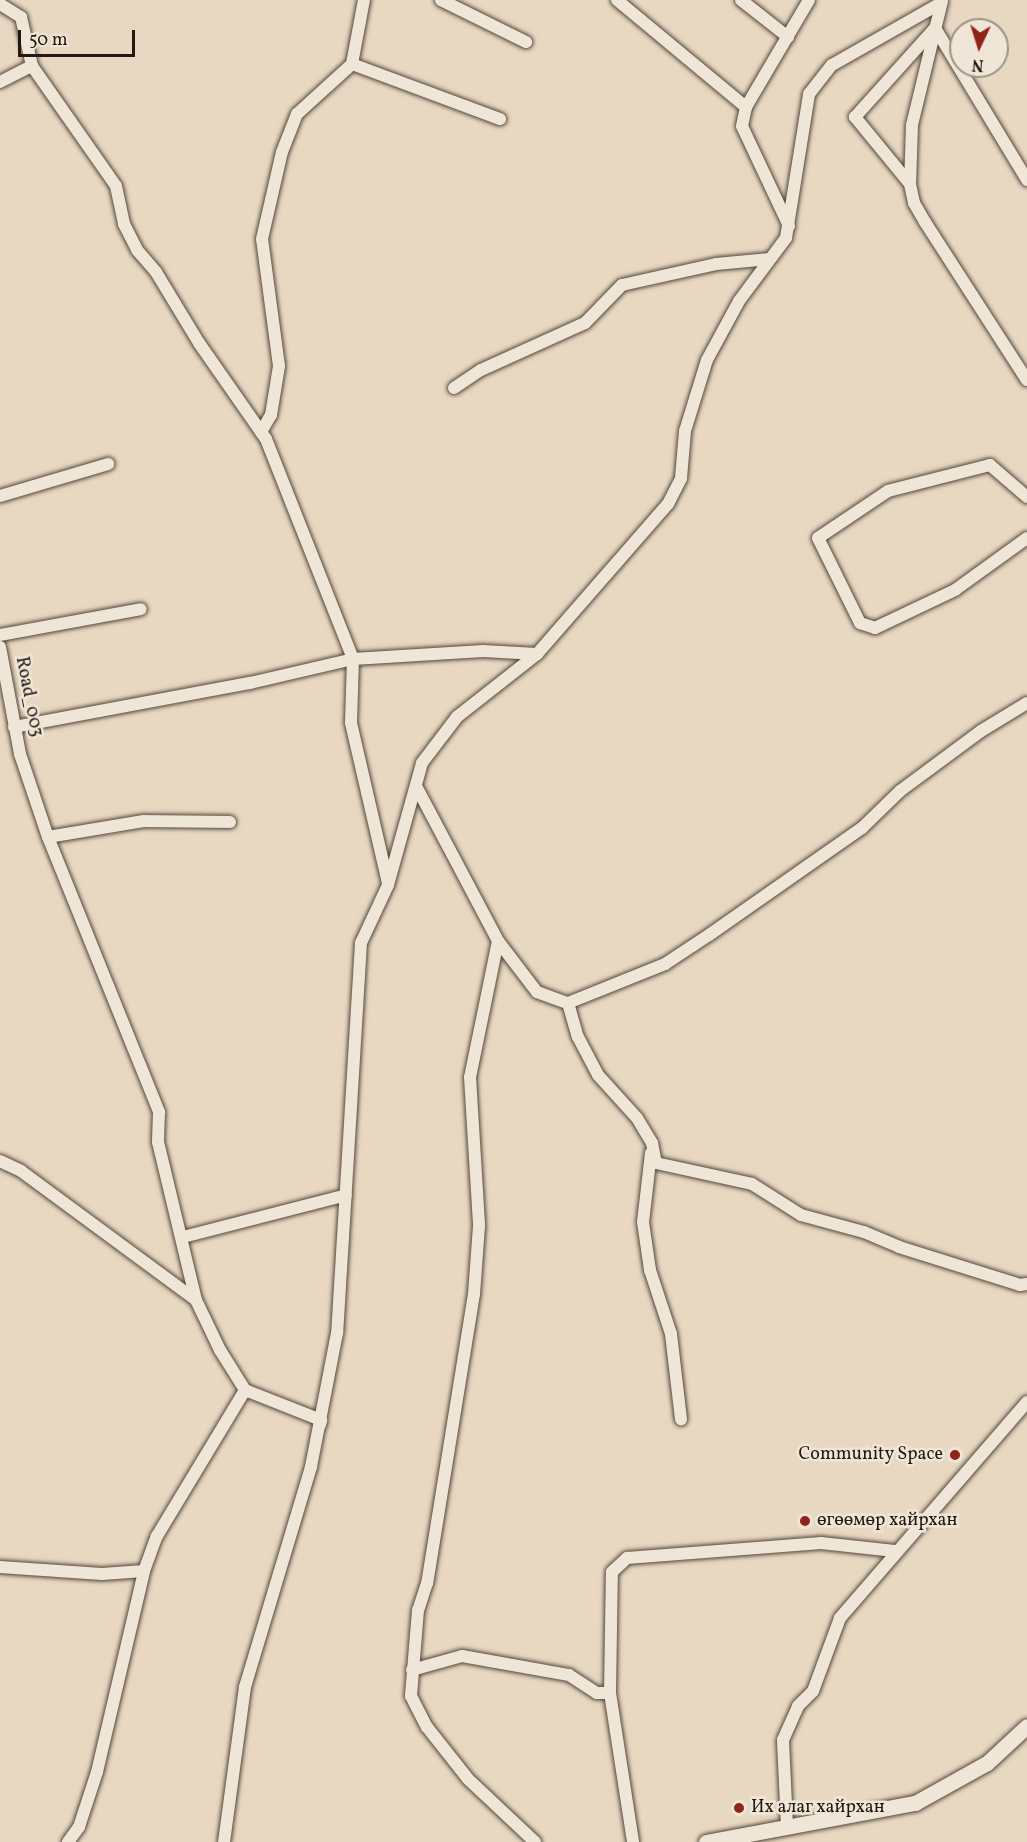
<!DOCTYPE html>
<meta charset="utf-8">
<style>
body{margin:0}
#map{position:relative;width:1027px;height:1842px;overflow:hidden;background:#e8d8c1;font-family:Vollkorn,serif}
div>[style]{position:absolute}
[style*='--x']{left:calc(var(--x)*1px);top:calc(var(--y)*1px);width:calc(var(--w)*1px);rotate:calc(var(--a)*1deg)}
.roads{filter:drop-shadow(0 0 2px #54473c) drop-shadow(0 0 2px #54473c)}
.minor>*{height:12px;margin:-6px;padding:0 6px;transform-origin:6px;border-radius:6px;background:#f0e6d7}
.tertiary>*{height:15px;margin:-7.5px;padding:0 7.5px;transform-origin:7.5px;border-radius:7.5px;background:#f0e6d7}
.dots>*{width:16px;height:16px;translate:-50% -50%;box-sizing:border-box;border:3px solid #f0e6d7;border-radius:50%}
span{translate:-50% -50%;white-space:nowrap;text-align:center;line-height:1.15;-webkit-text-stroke:5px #f0e6d7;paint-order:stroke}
.street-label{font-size:18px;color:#231710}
.poi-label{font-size:18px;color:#231710}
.right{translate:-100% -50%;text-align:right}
.left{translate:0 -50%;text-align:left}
.north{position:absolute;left:949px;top:18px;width:60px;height:60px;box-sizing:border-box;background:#f0e6d7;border:2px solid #9e9387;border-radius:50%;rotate:184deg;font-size:16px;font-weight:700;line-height:24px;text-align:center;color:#231710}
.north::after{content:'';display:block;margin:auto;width:21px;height:27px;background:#8f2418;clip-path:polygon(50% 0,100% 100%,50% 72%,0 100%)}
.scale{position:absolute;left:18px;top:30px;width:117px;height:27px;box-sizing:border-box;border:3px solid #231710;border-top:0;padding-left:8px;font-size:18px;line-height:21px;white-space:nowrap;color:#231710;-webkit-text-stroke:4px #f0e6d7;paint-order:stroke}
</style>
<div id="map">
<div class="roads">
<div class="minor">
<div style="--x:441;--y:0;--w:95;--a:26.3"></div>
<div style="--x:617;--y:0;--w:168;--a:39.7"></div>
<div style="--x:741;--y:0;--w:60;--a:38.2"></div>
<div style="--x:942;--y:1;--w:128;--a:103.6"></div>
<div style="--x:912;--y:125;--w:59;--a:91.9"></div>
<div style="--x:910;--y:184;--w:19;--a:78"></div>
<div style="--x:914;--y:203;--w:22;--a:60"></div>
<div style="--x:925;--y:222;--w:188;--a:57.2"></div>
<div style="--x:0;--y:4;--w:25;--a:32"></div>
<div style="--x:21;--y:17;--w:50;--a:77.3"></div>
<div style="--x:32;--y:66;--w:146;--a:55"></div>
<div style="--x:116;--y:186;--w:39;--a:78"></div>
<div style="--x:124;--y:224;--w:29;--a:63"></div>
<div style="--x:137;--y:250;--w:29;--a:49"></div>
<div style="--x:156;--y:272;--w:83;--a:58.8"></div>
<div style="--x:199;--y:343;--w:117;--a:55.1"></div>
<div style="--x:266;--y:439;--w:237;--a:68.4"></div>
<div style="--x:353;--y:659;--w:64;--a:91.8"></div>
<div style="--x:351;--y:723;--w:164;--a:77"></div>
<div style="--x:352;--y:64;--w:158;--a:20.4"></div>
<div style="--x:0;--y:82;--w:36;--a:-27"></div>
<div style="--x:910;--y:184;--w:87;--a:-129.4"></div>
<div style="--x:855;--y:117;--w:120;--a:-48"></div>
<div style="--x:935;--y:28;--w:178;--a:58.8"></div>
<div style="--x:789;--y:226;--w:110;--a:-115.2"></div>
<div style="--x:742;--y:126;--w:19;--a:-78"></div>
<div style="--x:746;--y:107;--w:124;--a:-59.5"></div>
<div style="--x:454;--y:388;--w:32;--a:-34"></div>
<div style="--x:481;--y:370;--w:114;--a:-24.3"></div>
<div style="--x:585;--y:323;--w:53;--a:-45.8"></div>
<div style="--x:622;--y:285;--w:96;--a:-12.6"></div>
<div style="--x:716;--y:264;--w:54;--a:-5.3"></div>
<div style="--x:261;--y:432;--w:20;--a:-60"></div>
<div style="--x:271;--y:415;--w:50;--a:-80.7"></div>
<div style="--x:279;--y:366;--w:128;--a:-97.6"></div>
<div style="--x:262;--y:239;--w:89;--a:-77.1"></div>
<div style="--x:282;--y:152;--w:41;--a:-68.5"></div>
<div style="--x:297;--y:114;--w:74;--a:-42.3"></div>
<div style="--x:352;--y:64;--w:65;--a:-79.4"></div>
<div style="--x:0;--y:496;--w:113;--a:-16.5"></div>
<div style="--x:1027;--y:497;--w:49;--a:-139.1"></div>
<div style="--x:990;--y:465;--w:105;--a:165.7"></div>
<div style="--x:888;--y:491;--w:84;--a:146.1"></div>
<div style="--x:818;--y:538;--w:95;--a:63.7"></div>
<div style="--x:860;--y:623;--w:16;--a:18"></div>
<div style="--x:875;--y:628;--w:89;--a:-25.4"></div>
<div style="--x:955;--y:590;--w:89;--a:-35.8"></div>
<div style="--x:0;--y:635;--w:143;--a:-10.4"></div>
<div style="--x:0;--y:647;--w:109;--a:79.4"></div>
<div style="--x:20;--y:754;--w:88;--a:71.4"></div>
<div style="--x:48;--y:837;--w:297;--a:68"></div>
<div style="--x:159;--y:1112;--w:30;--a:92"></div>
<div style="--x:158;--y:1142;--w:163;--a:76.5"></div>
<div style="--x:196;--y:1300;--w:55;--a:64.4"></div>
<div style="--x:220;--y:1350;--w:47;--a:58"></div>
<div style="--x:245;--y:1390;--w:82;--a:21.5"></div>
<div style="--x:321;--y:1420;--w:5;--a:101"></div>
<div style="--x:537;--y:654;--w:199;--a:-48.9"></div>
<div style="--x:668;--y:504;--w:29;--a:-63"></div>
<div style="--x:681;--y:478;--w:47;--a:-85.1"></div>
<div style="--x:685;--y:431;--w:74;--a:-72.8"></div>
<div style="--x:707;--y:360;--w:67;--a:-61.5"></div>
<div style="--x:739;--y:301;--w:79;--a:-53.3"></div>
<div style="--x:786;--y:238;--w:146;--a:-80.9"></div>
<div style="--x:809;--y:94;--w:37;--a:-52"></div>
<div style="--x:832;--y:65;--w:125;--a:-29.6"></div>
<div style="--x:14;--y:727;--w:240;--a:-10.6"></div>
<div style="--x:250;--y:683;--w:106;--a:-13.1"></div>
<div style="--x:353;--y:659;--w:130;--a:-3.5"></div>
<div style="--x:483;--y:651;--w:54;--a:3.2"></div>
<div style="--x:537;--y:654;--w:102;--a:141.8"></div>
<div style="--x:457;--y:717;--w:58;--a:127.3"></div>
<div style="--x:422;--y:763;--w:127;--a:105.6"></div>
<div style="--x:388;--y:885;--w:64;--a:115"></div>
<div style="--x:361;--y:943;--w:391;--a:93.5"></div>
<div style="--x:337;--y:1333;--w:136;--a:101"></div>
<div style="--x:311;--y:1467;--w:230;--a:106.7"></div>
<div style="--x:245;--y:1687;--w:156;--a:97.7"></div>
<div style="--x:416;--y:786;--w:175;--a:62.1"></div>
<div style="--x:498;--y:941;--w:139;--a:101.6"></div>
<div style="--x:470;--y:1077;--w:149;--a:86.5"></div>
<div style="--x:479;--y:1226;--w:68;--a:94.2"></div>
<div style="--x:474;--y:1294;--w:293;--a:99.2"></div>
<div style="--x:427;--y:1583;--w:28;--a:108"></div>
<div style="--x:418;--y:1610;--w:86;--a:94.7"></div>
<div style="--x:411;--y:1696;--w:35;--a:63"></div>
<div style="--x:427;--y:1727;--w:66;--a:51.7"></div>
<div style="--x:468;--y:1779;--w:92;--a:43.2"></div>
<div style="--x:48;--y:837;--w:97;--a:-9.5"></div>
<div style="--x:144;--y:821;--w:86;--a:0.7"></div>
<div style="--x:498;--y:941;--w:64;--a:52.6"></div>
<div style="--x:537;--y:992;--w:33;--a:20"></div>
<div style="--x:568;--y:1003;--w:35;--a:74"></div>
<div style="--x:578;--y:1037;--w:43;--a:62.2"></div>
<div style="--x:598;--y:1075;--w:58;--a:47.8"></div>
<div style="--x:637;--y:1118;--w:29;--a:59"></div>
<div style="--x:652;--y:1143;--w:20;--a:79"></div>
<div style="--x:656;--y:1163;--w:98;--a:12.3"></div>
<div style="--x:752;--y:1184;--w:58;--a:32.3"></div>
<div style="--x:801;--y:1215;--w:65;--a:15.1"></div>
<div style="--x:864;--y:1232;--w:38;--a:23"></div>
<div style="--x:899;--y:1247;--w:127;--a:17.4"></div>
<div style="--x:1020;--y:1285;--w:7;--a:-8"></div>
<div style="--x:568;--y:1003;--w:105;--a:-21.9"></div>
<div style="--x:665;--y:964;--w:53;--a:-33.4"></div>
<div style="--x:709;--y:935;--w:187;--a:-35"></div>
<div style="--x:862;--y:828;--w:53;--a:-44.2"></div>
<div style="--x:900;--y:791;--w:101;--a:-36.5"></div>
<div style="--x:981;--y:731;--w:54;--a:-31.3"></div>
<div style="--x:651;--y:1153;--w:69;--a:96.6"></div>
<div style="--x:643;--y:1222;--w:49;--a:81.7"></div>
<div style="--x:650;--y:1270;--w:67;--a:71.8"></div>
<div style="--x:671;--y:1334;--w:86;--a:83.3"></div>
<div style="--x:0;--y:1161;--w:23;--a:25"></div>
<div style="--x:21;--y:1171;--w:217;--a:36.4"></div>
<div style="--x:183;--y:1237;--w:168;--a:-14.4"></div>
<div style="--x:0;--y:1567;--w:102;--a:3.9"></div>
<div style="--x:102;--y:1574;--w:42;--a:-4.1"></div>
<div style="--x:144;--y:1571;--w:37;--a:-70"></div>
<div style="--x:157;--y:1536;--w:170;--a:-58.9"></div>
<div style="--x:412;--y:1670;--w:52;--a:-15.6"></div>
<div style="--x:462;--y:1656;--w:109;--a:10.1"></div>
<div style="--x:569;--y:1675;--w:33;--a:33"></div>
<div style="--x:597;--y:1693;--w:13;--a:0"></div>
<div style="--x:610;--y:1693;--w:121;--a:-89.1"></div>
<div style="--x:612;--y:1572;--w:21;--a:-43"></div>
<div style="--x:627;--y:1558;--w:195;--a:-4.4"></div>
<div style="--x:821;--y:1543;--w:74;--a:6.2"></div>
<div style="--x:610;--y:1693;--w:151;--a:81.2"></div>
<div style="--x:787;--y:1826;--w:86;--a:-92.7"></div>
<div style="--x:783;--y:1740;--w:37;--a:-66"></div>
<div style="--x:798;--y:1706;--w:21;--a:-45"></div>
<div style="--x:813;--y:1691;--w:78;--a:-69.7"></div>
<div style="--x:840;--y:1618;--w:286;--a:-49.1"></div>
<div style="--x:68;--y:1842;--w:19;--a:-54"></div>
<div style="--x:79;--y:1827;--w:58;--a:-71.9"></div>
<div style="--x:97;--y:1772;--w:206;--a:-76.8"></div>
</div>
<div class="tertiary">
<div style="--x:706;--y:1842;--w:213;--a:-10.6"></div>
<div style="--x:915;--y:1803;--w:82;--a:-29.1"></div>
<div style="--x:987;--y:1763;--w:54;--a:-42.8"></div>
</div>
</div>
<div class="dots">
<div style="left:955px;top:1455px;background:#8f2418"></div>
<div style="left:805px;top:1521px;background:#8f2418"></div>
<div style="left:739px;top:1808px;background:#8f2418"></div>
</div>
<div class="street-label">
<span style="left:28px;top:697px;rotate:79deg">Road_003</span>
</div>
<div class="poi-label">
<span class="right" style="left:943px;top:1455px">Community Space</span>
<span class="left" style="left:817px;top:1521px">өгөөмөр хайрхан</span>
<span class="left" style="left:751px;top:1808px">Их алаг хайрхан</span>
</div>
<div class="north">N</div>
<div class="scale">50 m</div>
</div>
